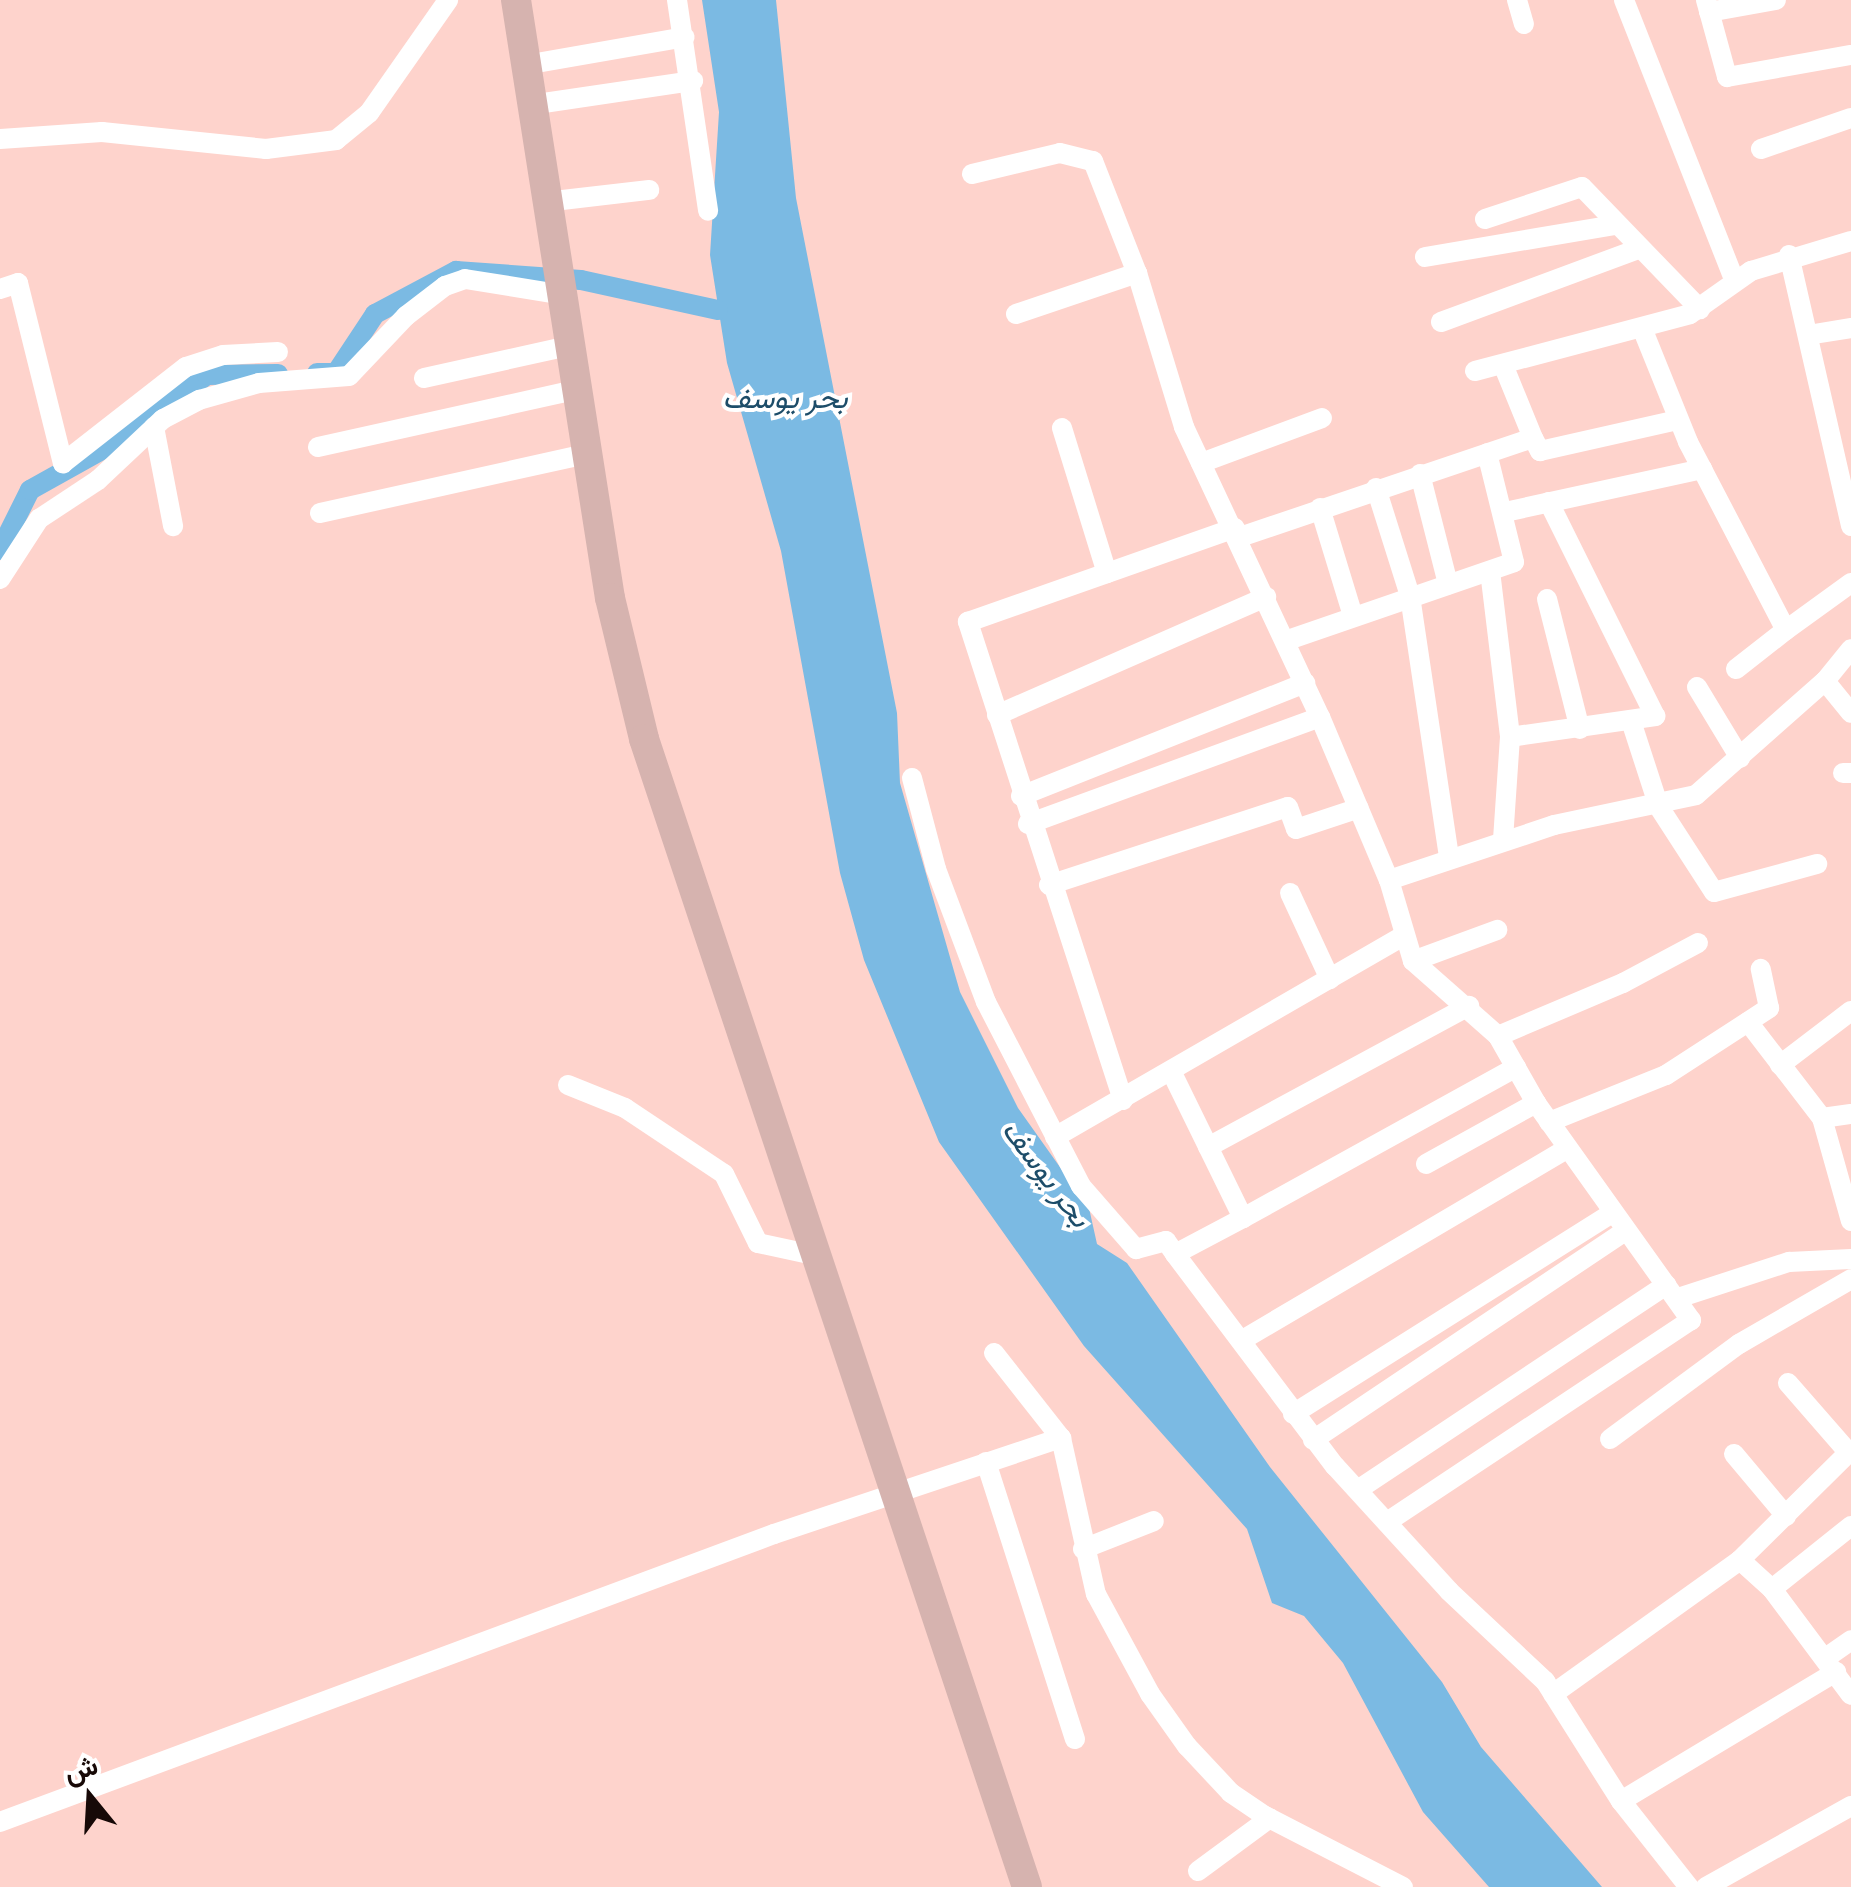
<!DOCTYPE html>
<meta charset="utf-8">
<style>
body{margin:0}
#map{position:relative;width:1851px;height:1887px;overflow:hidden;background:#fed3cc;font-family:Quicksand,Vazirmatn,sans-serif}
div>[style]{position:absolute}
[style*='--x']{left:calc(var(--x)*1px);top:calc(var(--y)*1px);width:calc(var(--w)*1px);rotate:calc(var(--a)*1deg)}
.water>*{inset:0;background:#7bbae3}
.canal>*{height:20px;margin:-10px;padding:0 10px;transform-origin:10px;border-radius:10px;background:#7bbae3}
.street>*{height:20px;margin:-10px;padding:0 10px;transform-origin:10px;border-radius:10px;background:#fff}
.secondary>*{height:30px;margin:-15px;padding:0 15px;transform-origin:15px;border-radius:15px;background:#d6b3af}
span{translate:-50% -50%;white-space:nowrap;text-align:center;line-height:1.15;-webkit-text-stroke:8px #fff;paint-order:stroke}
.water-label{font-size:30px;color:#1d4d69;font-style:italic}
.north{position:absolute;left:40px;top:1747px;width:100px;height:100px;-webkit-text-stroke:8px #fff;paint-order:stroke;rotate:342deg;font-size:28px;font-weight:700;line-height:40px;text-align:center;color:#170907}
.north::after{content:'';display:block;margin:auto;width:35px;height:45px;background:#170907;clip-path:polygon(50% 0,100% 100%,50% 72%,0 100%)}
</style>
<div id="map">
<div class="water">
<div style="clip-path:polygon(702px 0,776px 0,796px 198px,897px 713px,900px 783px,960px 992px,1018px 1108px,1089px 1208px,1097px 1244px,1127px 1263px,1270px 1467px,1442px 1682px,1481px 1747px,1602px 1887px,1489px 1887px,1423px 1812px,1343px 1663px,1304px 1616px,1272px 1603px,1247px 1529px,1084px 1346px,939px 1142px,864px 960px,840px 873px,781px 551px,727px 363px,710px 255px,719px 112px)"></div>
</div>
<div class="canal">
<div style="--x:317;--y:373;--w:19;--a:0"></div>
<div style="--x:336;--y:373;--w:71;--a:-56.5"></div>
<div style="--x:375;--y:314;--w:92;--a:-28"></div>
<div style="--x:456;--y:271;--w:125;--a:4.1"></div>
<div style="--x:581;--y:280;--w:140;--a:12.4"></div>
<div style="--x:0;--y:550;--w:67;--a:-63.4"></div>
<div style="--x:30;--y:490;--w:96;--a:-29.2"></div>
<div style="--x:114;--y:443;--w:115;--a:-36.2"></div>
<div style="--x:207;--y:375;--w:71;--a:-0.8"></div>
</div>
<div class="street">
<div style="--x:677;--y:0;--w:213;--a:81.6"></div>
<div style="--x:1517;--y:0;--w:25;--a:74"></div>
<div style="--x:1624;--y:0;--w:300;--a:68.5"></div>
<div style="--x:1706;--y:0;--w:80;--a:74.7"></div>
<div style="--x:1727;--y:77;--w:126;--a:-10.1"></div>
<div style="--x:1709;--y:12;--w:68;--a:-10.2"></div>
<div style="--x:525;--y:65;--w:162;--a:-9.9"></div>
<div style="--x:530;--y:105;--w:165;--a:-8.4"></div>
<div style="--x:0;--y:139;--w:102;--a:-3.9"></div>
<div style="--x:102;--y:132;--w:165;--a:5.9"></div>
<div style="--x:266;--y:149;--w:71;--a:-7.3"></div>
<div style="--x:336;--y:140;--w:43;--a:-39.3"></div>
<div style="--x:369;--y:113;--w:138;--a:-55"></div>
<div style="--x:1761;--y:149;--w:95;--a:-19"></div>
<div style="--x:972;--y:174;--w:90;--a:-13.4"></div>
<div style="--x:1060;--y:153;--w:34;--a:14"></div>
<div style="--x:1093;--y:161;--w:120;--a:68.6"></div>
<div style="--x:1137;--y:273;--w:161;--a:73"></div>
<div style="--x:1184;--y:427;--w:320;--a:64.9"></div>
<div style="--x:1320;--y:717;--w:177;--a:67.1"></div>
<div style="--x:1389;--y:880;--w:84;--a:73.5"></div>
<div style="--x:1413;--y:961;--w:113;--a:41.4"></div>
<div style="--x:1498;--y:1036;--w:77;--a:60.4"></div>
<div style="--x:1536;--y:1103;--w:267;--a:54.5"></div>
<div style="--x:1691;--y:1320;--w:361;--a:146.4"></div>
<div style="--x:545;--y:202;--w:105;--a:-6.6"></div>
<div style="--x:1485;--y:219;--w:102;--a:-18.3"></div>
<div style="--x:1582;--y:187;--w:170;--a:46"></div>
<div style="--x:1789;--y:255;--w:278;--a:77.1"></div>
<div style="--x:1425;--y:257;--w:193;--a:-9.6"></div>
<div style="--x:0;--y:289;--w:19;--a:-18"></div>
<div style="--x:18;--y:283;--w:186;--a:76"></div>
<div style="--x:63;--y:463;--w:156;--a:-38"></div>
<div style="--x:186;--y:367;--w:39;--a:-18"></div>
<div style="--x:223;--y:355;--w:55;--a:-3.1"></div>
<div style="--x:1016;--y:314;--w:128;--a:-18.7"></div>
<div style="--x:1441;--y:322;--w:210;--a:-20.3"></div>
<div style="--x:1642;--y:328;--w:123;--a:68"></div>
<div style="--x:1688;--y:442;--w:212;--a:62.5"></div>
<div style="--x:1786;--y:630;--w:80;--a:-35.9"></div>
<div style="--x:1808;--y:335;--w:44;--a:-9.2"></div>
<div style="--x:1504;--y:367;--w:77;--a:67.8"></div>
<div style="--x:1475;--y:371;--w:222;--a:-14.8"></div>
<div style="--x:1690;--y:314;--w:75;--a:-35.2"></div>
<div style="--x:1751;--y:271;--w:104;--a:-16.7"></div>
<div style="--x:424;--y:378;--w:148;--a:-12.5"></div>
<div style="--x:154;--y:427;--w:101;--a:79.1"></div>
<div style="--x:1062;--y:428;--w:152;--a:72.8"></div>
<div style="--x:318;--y:447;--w:263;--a:-12.5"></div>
<div style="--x:1201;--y:463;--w:129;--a:-20.4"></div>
<div style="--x:1420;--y:474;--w:114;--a:75.7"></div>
<div style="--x:1376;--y:488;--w:113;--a:72.5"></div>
<div style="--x:1410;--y:596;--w:264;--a:81.5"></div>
<div style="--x:1320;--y:508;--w:113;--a:73"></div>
<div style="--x:1505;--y:512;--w:202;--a:-12.3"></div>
<div style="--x:320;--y:513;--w:272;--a:-12.5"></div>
<div style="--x:1240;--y:537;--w:309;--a:-18.7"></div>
<div style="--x:1533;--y:438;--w:15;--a:62"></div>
<div style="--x:1540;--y:451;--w:141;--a:-12.7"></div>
<div style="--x:1490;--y:571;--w:167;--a:83.1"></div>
<div style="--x:1510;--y:737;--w:102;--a:93.9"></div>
<div style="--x:0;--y:579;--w:72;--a:-57"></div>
<div style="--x:39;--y:519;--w:71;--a:-33.5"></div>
<div style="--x:98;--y:480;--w:89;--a:-43.2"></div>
<div style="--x:163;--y:419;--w:41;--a:-27.8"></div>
<div style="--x:199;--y:400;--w:62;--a:-15.8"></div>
<div style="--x:259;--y:383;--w:90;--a:-4.4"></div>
<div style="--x:349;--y:376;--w:83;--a:-46.5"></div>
<div style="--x:406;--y:316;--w:49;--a:-37.6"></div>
<div style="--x:445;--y:286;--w:21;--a:-19"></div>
<div style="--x:465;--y:279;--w:95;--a:9.1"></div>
<div style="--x:1547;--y:599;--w:134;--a:75.8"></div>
<div style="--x:1285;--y:641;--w:242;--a:-19"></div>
<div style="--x:1514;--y:562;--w:112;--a:-103.9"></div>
<div style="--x:1736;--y:669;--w:63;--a:-38"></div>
<div style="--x:1825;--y:681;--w:41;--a:50.9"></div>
<div style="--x:1697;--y:687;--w:83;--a:58.8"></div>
<div style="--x:997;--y:715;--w:294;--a:-23.7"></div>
<div style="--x:1631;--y:721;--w:90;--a:72"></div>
<div style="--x:1659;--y:807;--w:101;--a:57.1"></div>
<div style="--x:1714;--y:892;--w:107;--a:-15.2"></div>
<div style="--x:1510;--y:737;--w:147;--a:-8.2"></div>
<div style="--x:1655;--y:716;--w:239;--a:-116.4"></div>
<div style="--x:1843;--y:773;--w:8;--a:0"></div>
<div style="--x:912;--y:778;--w:94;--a:75.2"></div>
<div style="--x:936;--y:869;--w:142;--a:69.4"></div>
<div style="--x:986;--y:1002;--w:207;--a:62.7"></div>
<div style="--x:1081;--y:1186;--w:84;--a:48.9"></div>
<div style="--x:1136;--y:1249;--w:31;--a:-15"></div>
<div style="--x:1166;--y:1241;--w:16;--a:55"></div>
<div style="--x:1175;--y:1254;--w:77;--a:-27.9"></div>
<div style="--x:1021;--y:796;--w:306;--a:-21.7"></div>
<div style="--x:1028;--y:824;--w:311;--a:-20.1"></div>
<div style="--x:1389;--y:880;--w:174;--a:-18.4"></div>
<div style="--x:1554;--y:825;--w:145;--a:-11.9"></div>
<div style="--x:1696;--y:795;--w:172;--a:-41.5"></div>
<div style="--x:1825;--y:681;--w:41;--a:-50.9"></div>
<div style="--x:1049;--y:885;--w:251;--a:-18.1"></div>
<div style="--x:1288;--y:807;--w:23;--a:70"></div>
<div style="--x:1296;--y:829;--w:66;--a:-18.4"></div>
<div style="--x:1290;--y:893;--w:95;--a:65.1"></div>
<div style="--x:1413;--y:961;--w:90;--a:-20.3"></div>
<div style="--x:1748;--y:1022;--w:121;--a:52.4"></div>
<div style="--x:1822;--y:1118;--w:107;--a:74.3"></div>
<div style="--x:1498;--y:1036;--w:136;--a:-23"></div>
<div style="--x:1623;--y:983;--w:85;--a:-28.1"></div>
<div style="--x:1780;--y:1065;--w:89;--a:-37.3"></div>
<div style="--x:1171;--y:1071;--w:164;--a:63.9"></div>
<div style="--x:1243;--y:1218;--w:312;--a:-28.9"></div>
<div style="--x:568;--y:1085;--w:61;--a:22"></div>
<div style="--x:625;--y:1108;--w:119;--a:33.7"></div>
<div style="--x:724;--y:1174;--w:77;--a:63.8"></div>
<div style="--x:758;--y:1243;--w:57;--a:12.1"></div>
<div style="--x:1123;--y:1100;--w:503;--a:-107.97"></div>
<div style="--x:968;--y:622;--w:283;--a:-19.4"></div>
<div style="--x:1822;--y:1118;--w:29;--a:-8"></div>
<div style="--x:1549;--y:1122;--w:126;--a:-21.9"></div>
<div style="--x:1666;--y:1075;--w:123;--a:-33"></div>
<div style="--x:1769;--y:1008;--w:40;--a:-102"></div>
<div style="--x:1055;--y:1137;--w:400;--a:-30"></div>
<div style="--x:1208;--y:1147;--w:297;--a:-28.4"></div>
<div style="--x:1426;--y:1164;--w:126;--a:-29"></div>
<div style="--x:1175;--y:1254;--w:266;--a:53"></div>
<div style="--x:1335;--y:1466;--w:169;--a:47.6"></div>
<div style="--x:1449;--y:1591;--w:132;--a:43.2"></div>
<div style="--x:1545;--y:1681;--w:142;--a:57.7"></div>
<div style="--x:1621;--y:1801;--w:110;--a:51.7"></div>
<div style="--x:1678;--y:1298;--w:117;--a:-18"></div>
<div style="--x:1789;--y:1262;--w:62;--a:-2.8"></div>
<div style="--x:1244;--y:1339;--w:375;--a:-30.5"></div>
<div style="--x:994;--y:1353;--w:108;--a:51.8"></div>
<div style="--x:1061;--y:1438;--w:160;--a:77.4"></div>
<div style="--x:1096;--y:1594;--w:114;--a:61.6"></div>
<div style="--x:1150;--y:1694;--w:64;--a:54.6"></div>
<div style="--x:1187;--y:1746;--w:64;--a:46.9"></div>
<div style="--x:1231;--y:1793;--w:41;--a:34.1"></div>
<div style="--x:1265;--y:1816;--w:155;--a:27.2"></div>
<div style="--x:1788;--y:1383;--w:93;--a:48.9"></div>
<div style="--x:1293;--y:1414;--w:376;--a:-32.2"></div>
<div style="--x:1610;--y:1439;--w:160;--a:-36.4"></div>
<div style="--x:1739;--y:1344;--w:129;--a:-30.1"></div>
<div style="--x:1313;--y:1440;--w:374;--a:-33.8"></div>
<div style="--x:1734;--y:1454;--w:81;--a:50"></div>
<div style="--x:986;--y:1462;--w:291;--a:72.2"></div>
<div style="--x:1359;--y:1489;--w:369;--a:-33.6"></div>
<div style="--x:1083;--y:1549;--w:76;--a:-21.5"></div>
<div style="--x:1740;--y:1560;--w:43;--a:42.2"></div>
<div style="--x:1772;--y:1589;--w:132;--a:53.3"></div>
<div style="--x:1772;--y:1589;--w:101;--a:-38.6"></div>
<div style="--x:1827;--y:1657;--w:29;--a:-35"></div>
<div style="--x:1553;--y:1694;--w:230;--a:-35.6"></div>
<div style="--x:1740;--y:1560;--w:156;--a:-44.7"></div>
<div style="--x:1621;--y:1801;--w:251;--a:-31"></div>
<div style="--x:0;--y:1822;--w:826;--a:-20.41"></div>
<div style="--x:774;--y:1534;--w:303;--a:-18.5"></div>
<div style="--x:1198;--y:1871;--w:89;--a:-36.4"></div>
<div style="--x:1706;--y:1887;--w:166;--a:-29.2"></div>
</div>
<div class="secondary">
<div style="--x:516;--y:0;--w:605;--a:81.07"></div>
<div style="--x:610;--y:598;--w:145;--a:76.4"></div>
<div style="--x:644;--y:739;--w:1210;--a:71.55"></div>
</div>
<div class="water-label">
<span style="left:785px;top:397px">بحر يوسف</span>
<span style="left:1047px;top:1173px;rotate:53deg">بحر يوسف</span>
</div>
<div class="north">ش</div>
</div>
